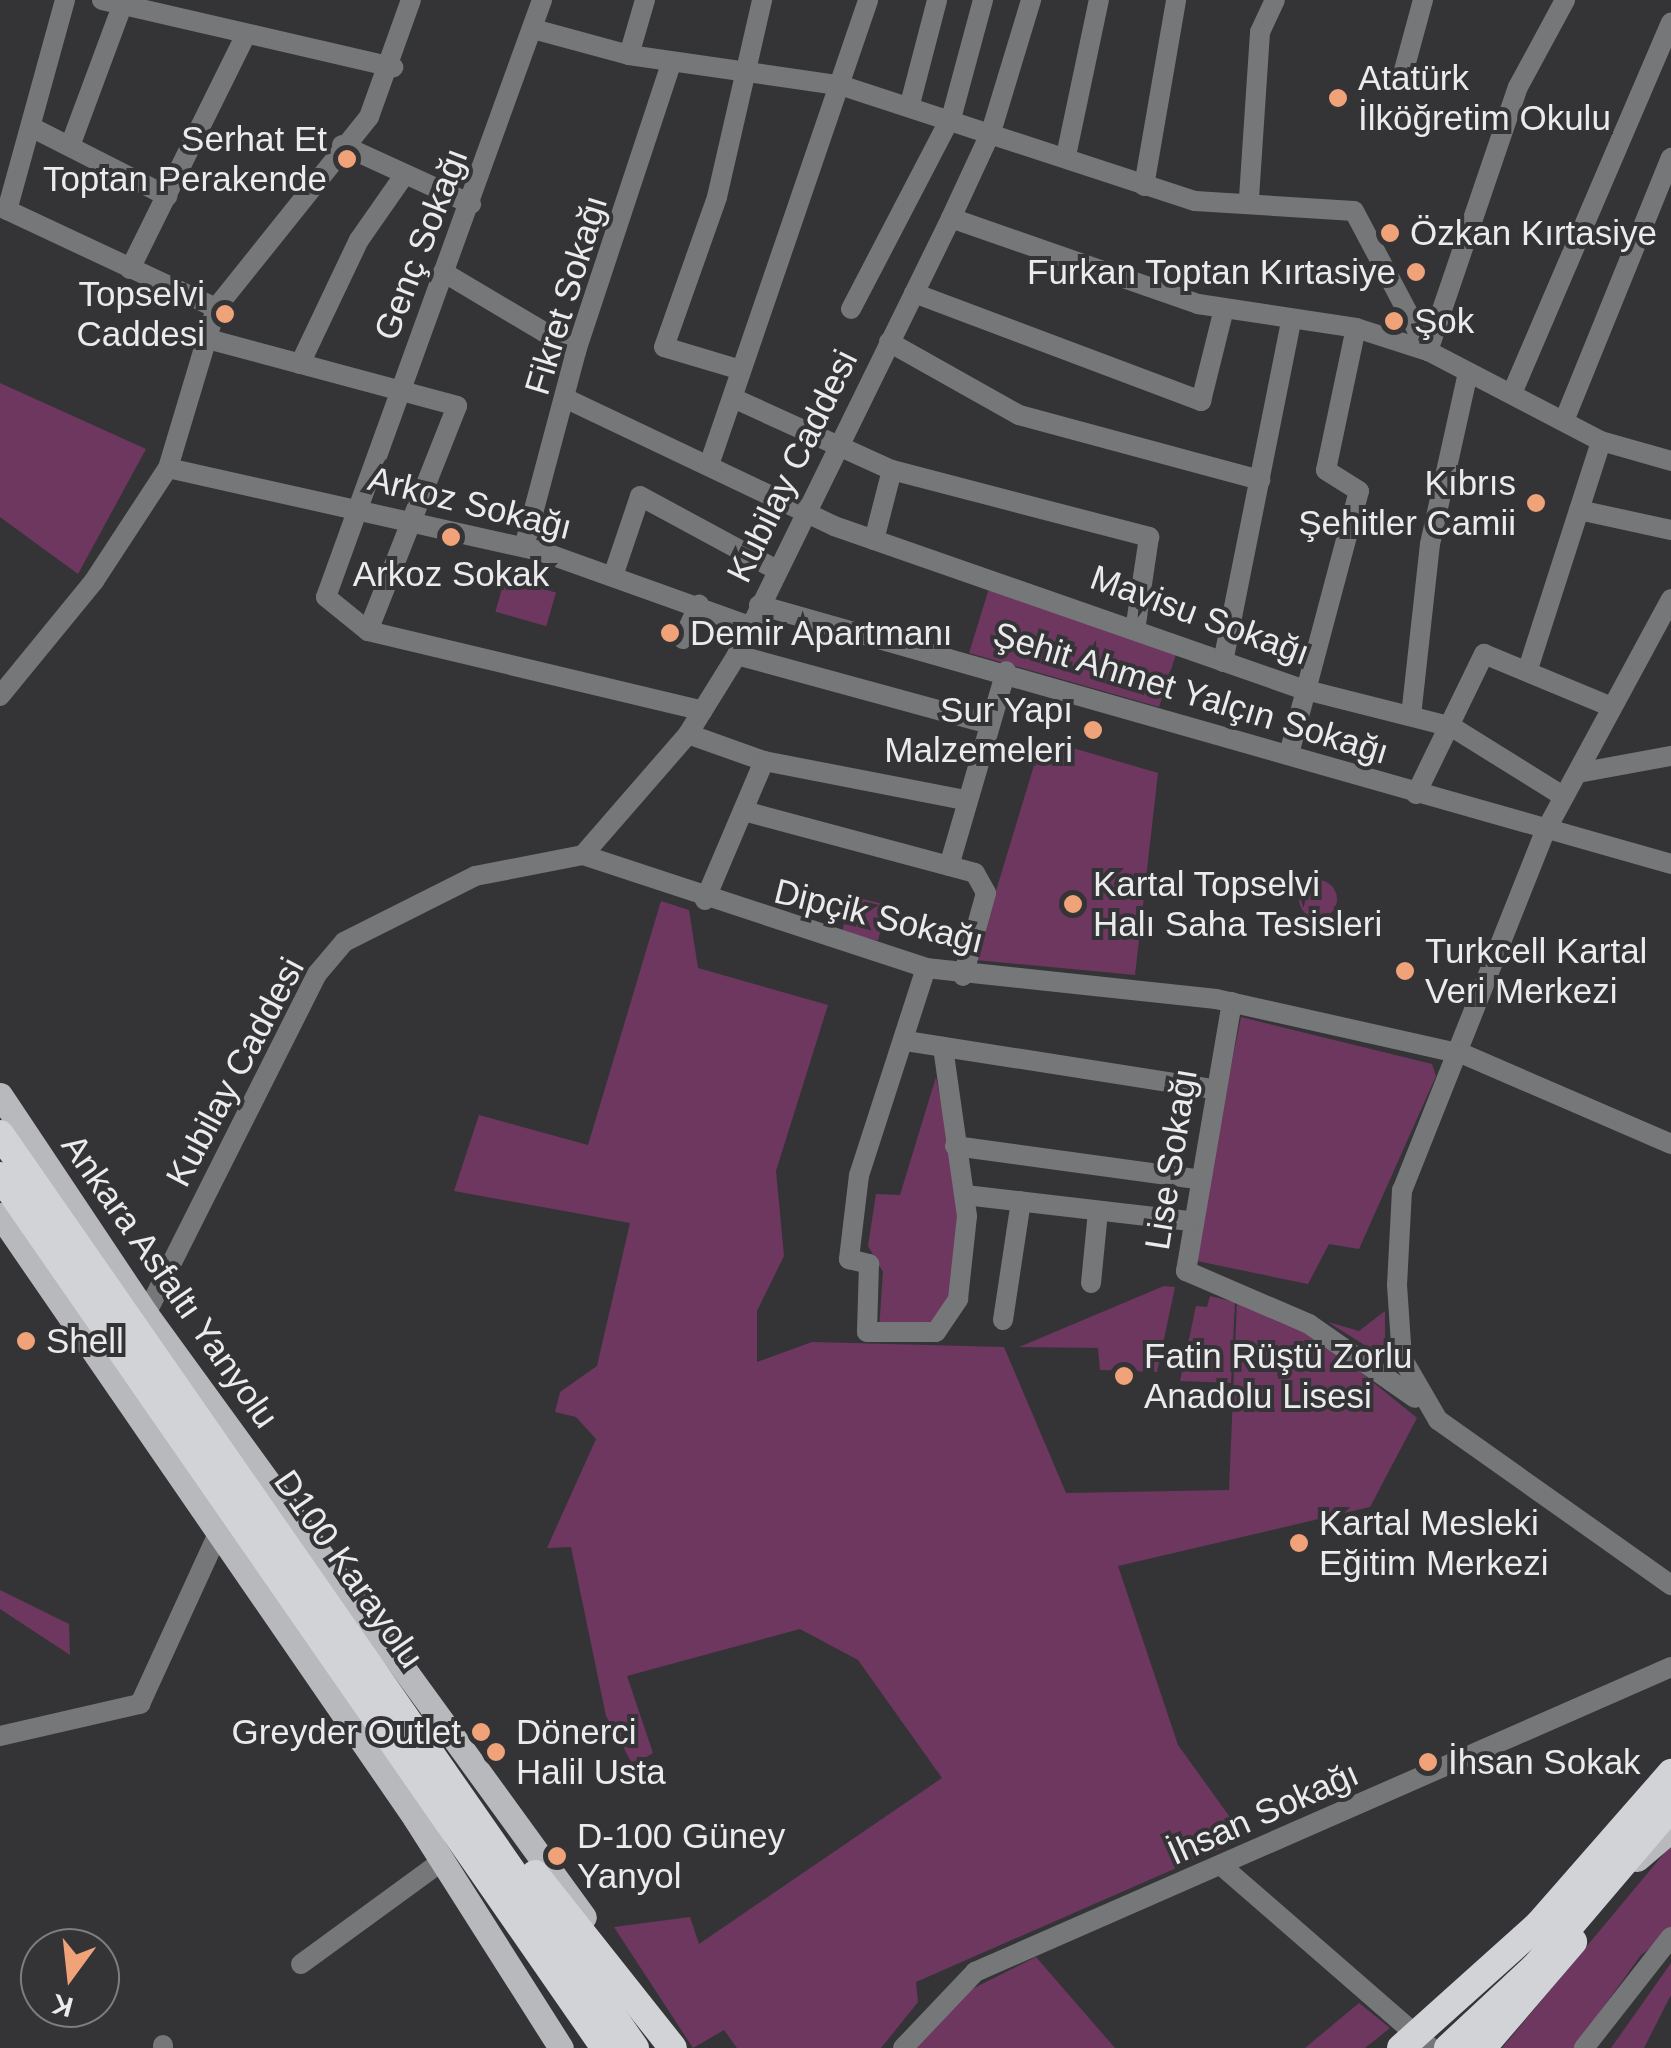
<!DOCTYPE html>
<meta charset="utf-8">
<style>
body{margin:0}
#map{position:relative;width:1671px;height:2048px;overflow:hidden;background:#343437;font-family:Helvetica,sans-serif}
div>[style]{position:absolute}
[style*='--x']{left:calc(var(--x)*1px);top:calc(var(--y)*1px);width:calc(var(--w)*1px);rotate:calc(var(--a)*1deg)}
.green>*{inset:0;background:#6d3760;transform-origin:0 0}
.round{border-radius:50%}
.minor>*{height:20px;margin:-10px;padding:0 10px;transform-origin:10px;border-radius:10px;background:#767778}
.major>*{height:25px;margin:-12.5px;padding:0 12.5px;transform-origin:12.5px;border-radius:12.5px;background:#b7b9bc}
.highway>*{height:28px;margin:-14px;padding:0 14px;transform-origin:14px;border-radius:14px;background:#d1d3d7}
.dots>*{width:28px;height:28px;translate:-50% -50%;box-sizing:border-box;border:5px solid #343437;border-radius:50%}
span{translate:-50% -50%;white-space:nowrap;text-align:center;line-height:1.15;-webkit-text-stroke:8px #343437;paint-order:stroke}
.poi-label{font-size:35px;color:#ebebed}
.left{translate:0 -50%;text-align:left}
.right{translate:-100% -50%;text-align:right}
.street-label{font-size:35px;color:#ebebed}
.north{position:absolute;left:20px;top:1928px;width:100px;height:100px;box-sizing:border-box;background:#343437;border:2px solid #7d7d80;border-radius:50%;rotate:195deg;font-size:28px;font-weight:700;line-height:40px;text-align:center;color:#ebebed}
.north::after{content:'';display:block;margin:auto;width:35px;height:45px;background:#f0a279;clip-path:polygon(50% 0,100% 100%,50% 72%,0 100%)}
</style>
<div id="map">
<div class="green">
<div style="clip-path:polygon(0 383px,146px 449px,78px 574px,0 517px)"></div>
<div style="left:505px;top:578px;width:53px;height:35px;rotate:16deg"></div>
<div style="clip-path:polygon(991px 582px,1177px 651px,1159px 707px,969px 653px)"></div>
<div style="clip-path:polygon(1042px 739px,1158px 773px,1135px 975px,975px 960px)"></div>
<div class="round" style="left:1299px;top:880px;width:38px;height:38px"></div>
<div style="left:851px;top:896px;width:37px;height:37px;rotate:14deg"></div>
<div style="clip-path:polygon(661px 901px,689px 910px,698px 968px,828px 1005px,776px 1171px,784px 1256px,757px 1311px,757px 1362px,812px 1342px,1004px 1347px,1066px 1493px,1229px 1490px,1237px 1301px,1315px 1335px,1417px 1418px,1370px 1507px,1118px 1566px,1178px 1745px,1245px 1838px,916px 1982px,918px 2002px,881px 2048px,737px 2048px,724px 2030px,693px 2048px,614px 1927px,690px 1917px,699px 1944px,942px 1778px,858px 1660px,800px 1629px,627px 1676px,653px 1753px,633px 1765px,606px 1716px,571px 1547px,547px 1548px,596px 1439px,576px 1417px,555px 1412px,560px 1392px,597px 1366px,630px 1223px,454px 1191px,479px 1115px,588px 1145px)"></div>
<div style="clip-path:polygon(1241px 1017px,1432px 1064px,1436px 1076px,1359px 1249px,1329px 1244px,1308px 1284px,1192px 1260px)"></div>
<div style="clip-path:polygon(936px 1077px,960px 1195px,954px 1295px,936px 1324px,879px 1330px,883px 1272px,868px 1246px,876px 1194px,900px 1195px)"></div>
<div style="clip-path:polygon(1164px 1286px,1175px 1287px,1157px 1372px,1100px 1370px,1098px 1348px,1019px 1347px)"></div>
<div style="clip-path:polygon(1210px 1296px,1235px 1302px,1231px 1383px,1180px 1381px,1196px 1306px,1207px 1307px)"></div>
<div style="clip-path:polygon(1385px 1311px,1385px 1358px,1328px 1322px,1359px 1331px)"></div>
<div style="clip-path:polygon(0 1590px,69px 1624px,70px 1655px,0 1609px)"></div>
<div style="clip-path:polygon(1671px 1845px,1671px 1932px,1641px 1955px,1574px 2048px,1502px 2048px)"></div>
<div style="clip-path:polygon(1036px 1957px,1115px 2048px,908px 2048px,958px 1996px)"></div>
<div style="clip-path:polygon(1671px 1963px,1671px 1995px,1644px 2048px,1611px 2048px)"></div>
<div style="clip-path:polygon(1359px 2003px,1390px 2028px,1365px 2048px,1305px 2048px)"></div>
</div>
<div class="minor">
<div style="--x:65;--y:0;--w:218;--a:105.4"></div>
<div style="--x:7;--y:210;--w:231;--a:25.1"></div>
<div style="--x:102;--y:0;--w:299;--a:13"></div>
<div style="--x:542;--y:0;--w:635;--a:109.89"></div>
<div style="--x:326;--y:597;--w:54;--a:39"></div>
<div style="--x:368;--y:631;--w:344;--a:13.4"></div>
<div style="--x:537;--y:30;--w:95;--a:15.2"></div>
<div style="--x:629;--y:55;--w:216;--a:8.2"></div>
<div style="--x:843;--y:86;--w:370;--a:18.1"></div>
<div style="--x:1195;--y:201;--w:159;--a:3.6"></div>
<div style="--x:1354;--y:211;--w:158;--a:62.1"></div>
<div style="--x:629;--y:55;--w:57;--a:-73.8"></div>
<div style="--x:1401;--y:81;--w:84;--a:-74.8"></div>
<div style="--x:910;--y:104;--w:107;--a:-75.4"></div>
<div style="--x:31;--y:127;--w:153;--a:26.9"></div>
<div style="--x:342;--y:145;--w:142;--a:24.6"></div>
<div style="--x:70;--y:146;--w:149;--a:-69.6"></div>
<div style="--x:1066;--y:156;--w:159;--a:-78.1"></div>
<div style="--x:1144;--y:186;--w:189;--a:-80.2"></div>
<div style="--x:1249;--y:198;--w:166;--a:-86.2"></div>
<div style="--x:1260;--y:32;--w:35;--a:-65"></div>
<div style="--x:951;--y:218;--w:262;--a:19.2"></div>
<div style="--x:1198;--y:304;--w:160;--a:8.6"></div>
<div style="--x:1356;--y:328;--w:76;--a:17.7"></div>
<div style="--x:1428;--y:351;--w:195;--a:27.5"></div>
<div style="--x:1601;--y:441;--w:73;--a:15.9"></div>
<div style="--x:130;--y:269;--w:258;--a:-63.7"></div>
<div style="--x:443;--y:272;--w:155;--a:30.7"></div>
<div style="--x:914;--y:293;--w:307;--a:20.6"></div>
<div style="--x:1201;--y:401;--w:95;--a:-76"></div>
<div style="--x:851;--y:309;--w:219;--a:-62.5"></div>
<div style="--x:952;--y:115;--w:119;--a:-74.9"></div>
<div style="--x:204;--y:338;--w:262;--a:15"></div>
<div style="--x:457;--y:406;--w:242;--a:111.6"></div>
<div style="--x:889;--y:342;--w:149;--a:29.3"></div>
<div style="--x:1019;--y:415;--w:250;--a:15.1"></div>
<div style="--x:1428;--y:351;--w:279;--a:-71.2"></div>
<div style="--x:1518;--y:87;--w:99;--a:-61.6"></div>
<div style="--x:300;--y:364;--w:137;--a:-64.6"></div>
<div style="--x:359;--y:240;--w:77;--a:-55.1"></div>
<div style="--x:741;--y:370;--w:80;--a:-163.4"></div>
<div style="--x:664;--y:347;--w:159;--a:-70.5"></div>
<div style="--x:717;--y:197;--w:202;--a:-77.1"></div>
<div style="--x:1513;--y:391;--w:401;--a:-66.8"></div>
<div style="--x:733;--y:398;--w:175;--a:24.4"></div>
<div style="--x:892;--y:470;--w:266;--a:14.6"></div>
<div style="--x:1149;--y:537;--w:88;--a:98.5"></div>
<div style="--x:569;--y:400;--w:293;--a:25.4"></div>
<div style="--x:834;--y:526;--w:500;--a:19.2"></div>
<div style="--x:1306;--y:690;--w:151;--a:14.2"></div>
<div style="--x:1452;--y:727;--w:131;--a:31.9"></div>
<div style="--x:1564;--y:421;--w:284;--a:-67.9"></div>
<div style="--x:709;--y:465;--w:491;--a:-71.1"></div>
<div style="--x:168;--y:468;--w:381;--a:12.6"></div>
<div style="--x:540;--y:551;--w:223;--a:19.7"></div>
<div style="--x:1579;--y:510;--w:94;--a:12.3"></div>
<div style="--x:874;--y:540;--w:72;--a:-75.6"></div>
<div style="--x:524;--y:547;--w:203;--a:-75.1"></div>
<div style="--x:576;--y:351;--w:303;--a:-71.7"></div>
<div style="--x:614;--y:573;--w:81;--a:-71.3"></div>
<div style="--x:640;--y:496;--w:156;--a:28.4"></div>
<div style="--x:1671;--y:599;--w:267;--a:118.4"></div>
<div style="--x:1544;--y:834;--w:383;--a:111.7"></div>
<div style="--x:1402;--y:1190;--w:95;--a:93"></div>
<div style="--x:1397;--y:1285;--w:73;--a:86.1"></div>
<div style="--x:1402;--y:1358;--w:72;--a:59.9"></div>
<div style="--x:1438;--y:1420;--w:286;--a:35.3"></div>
<div style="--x:759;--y:605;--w:948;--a:15.85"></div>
<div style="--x:683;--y:639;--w:38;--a:-65"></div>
<div style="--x:737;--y:655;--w:261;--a:15.3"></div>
<div style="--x:1223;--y:662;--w:347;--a:-78.7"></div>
<div style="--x:1528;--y:669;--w:239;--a:-72.2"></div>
<div style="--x:0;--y:696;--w:149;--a:-50.7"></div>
<div style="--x:94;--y:581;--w:135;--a:-56.8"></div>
<div style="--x:168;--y:468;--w:167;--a:-73.3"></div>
<div style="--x:216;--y:308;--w:245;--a:-51.3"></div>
<div style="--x:369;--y:117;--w:124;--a:-70.3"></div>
<div style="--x:1411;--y:716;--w:173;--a:-83.7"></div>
<div style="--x:1430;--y:544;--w:176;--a:-77.5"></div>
<div style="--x:688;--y:734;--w:81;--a:19.6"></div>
<div style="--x:764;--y:761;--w:205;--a:11"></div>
<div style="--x:1289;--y:754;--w:272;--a:-75.1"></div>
<div style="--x:1359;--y:491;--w:39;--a:-148"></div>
<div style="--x:1326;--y:470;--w:145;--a:-78.1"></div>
<div style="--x:1578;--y:773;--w:95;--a:-10.4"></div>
<div style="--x:1416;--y:794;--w:156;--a:-64.1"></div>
<div style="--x:1484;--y:654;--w:133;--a:22.5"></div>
<div style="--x:744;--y:811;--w:239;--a:15"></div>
<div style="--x:975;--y:873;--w:23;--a:61"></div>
<div style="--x:986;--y:893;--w:86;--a:105.5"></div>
<div style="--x:583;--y:855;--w:361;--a:18.2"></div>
<div style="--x:926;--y:968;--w:292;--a:6.1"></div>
<div style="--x:1216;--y:999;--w:253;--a:12.6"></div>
<div style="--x:1463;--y:1054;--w:227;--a:23.4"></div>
<div style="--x:949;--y:866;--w:203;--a:-73.7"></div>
<div style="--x:705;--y:900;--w:151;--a:-67"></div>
<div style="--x:926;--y:968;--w:218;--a:107.9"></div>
<div style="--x:859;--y:1175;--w:85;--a:96.8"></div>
<div style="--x:849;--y:1259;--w:21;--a:14"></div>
<div style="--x:869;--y:1264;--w:68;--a:91.7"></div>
<div style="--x:867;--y:1332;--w:69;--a:0"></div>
<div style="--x:936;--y:1332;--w:40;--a:-56"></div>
<div style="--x:958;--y:1299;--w:83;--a:-83.8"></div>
<div style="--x:967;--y:1216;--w:171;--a:-98.1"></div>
<div style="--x:1232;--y:1002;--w:273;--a:99.7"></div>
<div style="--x:1186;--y:1271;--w:134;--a:23.3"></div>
<div style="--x:1309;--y:1324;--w:129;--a:34.9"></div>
<div style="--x:906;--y:1041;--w:311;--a:8.9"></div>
<div style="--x:955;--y:1146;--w:242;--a:7.8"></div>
<div style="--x:965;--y:1195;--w:227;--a:6.6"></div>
<div style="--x:1091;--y:1283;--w:71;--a:-84.4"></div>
<div style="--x:146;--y:1314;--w:381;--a:-63.3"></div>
<div style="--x:317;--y:974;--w:42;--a:-49.8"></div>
<div style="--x:344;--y:942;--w:147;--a:-26.7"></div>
<div style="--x:475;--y:876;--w:110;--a:-11"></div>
<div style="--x:583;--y:855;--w:160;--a:-49"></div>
<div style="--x:688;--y:734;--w:93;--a:-58.2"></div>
<div style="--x:737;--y:655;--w:487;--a:-63.9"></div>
<div style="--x:951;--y:218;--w:95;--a:-65.1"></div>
<div style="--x:991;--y:132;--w:138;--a:-73.1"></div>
<div style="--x:1003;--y:1320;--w:120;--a:-81.4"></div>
<div style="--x:0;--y:1736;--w:144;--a:-12.9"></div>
<div style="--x:140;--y:1704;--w:185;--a:-65.4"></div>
<div style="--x:1223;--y:1867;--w:276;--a:41"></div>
<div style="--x:301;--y:1964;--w:175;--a:-36.1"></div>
<div style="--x:163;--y:2048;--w:3;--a:-90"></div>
<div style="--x:903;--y:2048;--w:105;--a:-46.5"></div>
<div style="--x:975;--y:1972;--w:760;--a:-23.66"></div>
<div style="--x:1584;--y:2048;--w:141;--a:-51.9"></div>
</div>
<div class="major">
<div style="--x:0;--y:1095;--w:263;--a:56.3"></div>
<div style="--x:146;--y:1314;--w:745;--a:54.01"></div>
<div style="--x:0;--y:1215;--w:732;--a:55.46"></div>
<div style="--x:415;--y:1818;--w:272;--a:57.6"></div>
<div style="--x:1637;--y:1859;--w:45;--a:-40.5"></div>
</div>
<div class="highway">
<div style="--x:0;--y:1134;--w:1113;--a:55.21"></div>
<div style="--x:0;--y:1176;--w:1061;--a:55.25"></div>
<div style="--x:535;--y:1874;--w:222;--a:51.6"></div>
<div style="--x:1401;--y:2048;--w:186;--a:-41.9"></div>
<div style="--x:1539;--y:1924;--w:201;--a:-48.8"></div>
<div style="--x:1448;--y:2048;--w:119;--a:-43"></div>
<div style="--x:1535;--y:1967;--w:210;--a:-49.6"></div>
<div style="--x:1482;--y:2048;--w:140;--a:-49.4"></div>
</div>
<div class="dots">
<div style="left:1338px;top:98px;background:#f0a279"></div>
<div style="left:347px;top:159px;background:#f0a279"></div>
<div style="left:1390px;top:233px;background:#f0a279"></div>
<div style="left:1416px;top:272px;background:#f0a279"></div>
<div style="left:225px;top:314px;background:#f0a279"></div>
<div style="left:1394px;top:321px;background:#f0a279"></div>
<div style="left:1536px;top:503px;background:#f0a279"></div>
<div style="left:451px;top:537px;background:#f0a279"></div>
<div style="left:670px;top:633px;background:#f0a279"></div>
<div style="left:1093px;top:730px;background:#f0a279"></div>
<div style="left:1073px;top:904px;background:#f0a279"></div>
<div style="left:1405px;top:971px;background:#f0a279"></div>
<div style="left:26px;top:1341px;background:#f0a279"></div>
<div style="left:1124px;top:1376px;background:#f0a279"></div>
<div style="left:1299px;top:1543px;background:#f0a279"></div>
<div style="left:481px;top:1732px;background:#f0a279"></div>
<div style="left:496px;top:1752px;background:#f0a279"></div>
<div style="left:1428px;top:1762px;background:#f0a279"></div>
<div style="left:557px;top:1856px;background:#f0a279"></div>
</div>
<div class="poi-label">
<span class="left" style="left:1358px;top:98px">Atatürk<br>İlköğretim Okulu</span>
<span class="right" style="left:327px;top:159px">Serhat Et<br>Toptan Perakende</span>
<span class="left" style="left:1410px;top:233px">Özkan Kırtasiye</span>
<span class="right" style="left:1396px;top:272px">Furkan Toptan Kırtasiye</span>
<span class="right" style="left:205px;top:314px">Topselvi<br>Caddesi</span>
<span class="left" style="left:1414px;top:321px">Şok</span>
<span class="right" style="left:1516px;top:503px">Kıbrıs<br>Şehitler Camii</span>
<span style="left:451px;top:574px">Arkoz Sokak</span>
<span class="left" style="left:690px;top:633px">Demir Apartmanı</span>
<span class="right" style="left:1073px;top:730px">Sur Yapı<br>Malzemeleri</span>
<span class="left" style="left:1093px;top:904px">Kartal Topselvi<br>Halı Saha Tesisleri</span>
<span class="left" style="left:1425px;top:971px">Turkcell Kartal<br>Veri Merkezi</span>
<span class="left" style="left:46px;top:1341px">Shell</span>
<span class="left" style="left:1144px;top:1376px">Fatin Rüştü Zorlu<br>Anadolu Lisesi</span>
<span class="left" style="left:1319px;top:1543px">Kartal Mesleki<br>Eğitim Merkezi</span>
<span class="right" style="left:461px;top:1732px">Greyder Outlet</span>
<span class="left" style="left:516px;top:1752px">Dönerci<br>Halil Usta</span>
<span class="left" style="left:1448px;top:1762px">İhsan Sokak</span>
<span class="left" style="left:577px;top:1856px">D-100 Güney<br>Yanyol</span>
</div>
<div class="street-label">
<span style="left:421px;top:244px;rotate:-69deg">Genç Sokağı</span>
<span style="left:566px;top:295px;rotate:-73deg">Fikret Sokağı</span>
<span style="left:792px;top:466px;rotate:-64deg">Kubilay Caddesi</span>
<span style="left:470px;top:503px;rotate:14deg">Arkoz Sokağı</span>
<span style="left:1200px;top:615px;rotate:20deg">Mavisu Sokağı</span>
<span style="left:1191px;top:693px;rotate:17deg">Şehit Ahmet Yalçın Sokağı</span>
<span style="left:879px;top:916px;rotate:14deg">Dipçik Sokağı</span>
<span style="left:235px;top:1072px;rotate:-62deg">Kubilay Caddesi</span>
<span style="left:1171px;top:1159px;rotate:-81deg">Lise Sokağı</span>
<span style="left:170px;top:1281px;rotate:55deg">Ankara Asfaltı Yanyolu</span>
<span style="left:349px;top:1569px;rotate:55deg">D100 Karayolu</span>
<span style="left:1263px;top:1813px;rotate:-24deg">İhsan Sokağı</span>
</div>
<div class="north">K</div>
</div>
